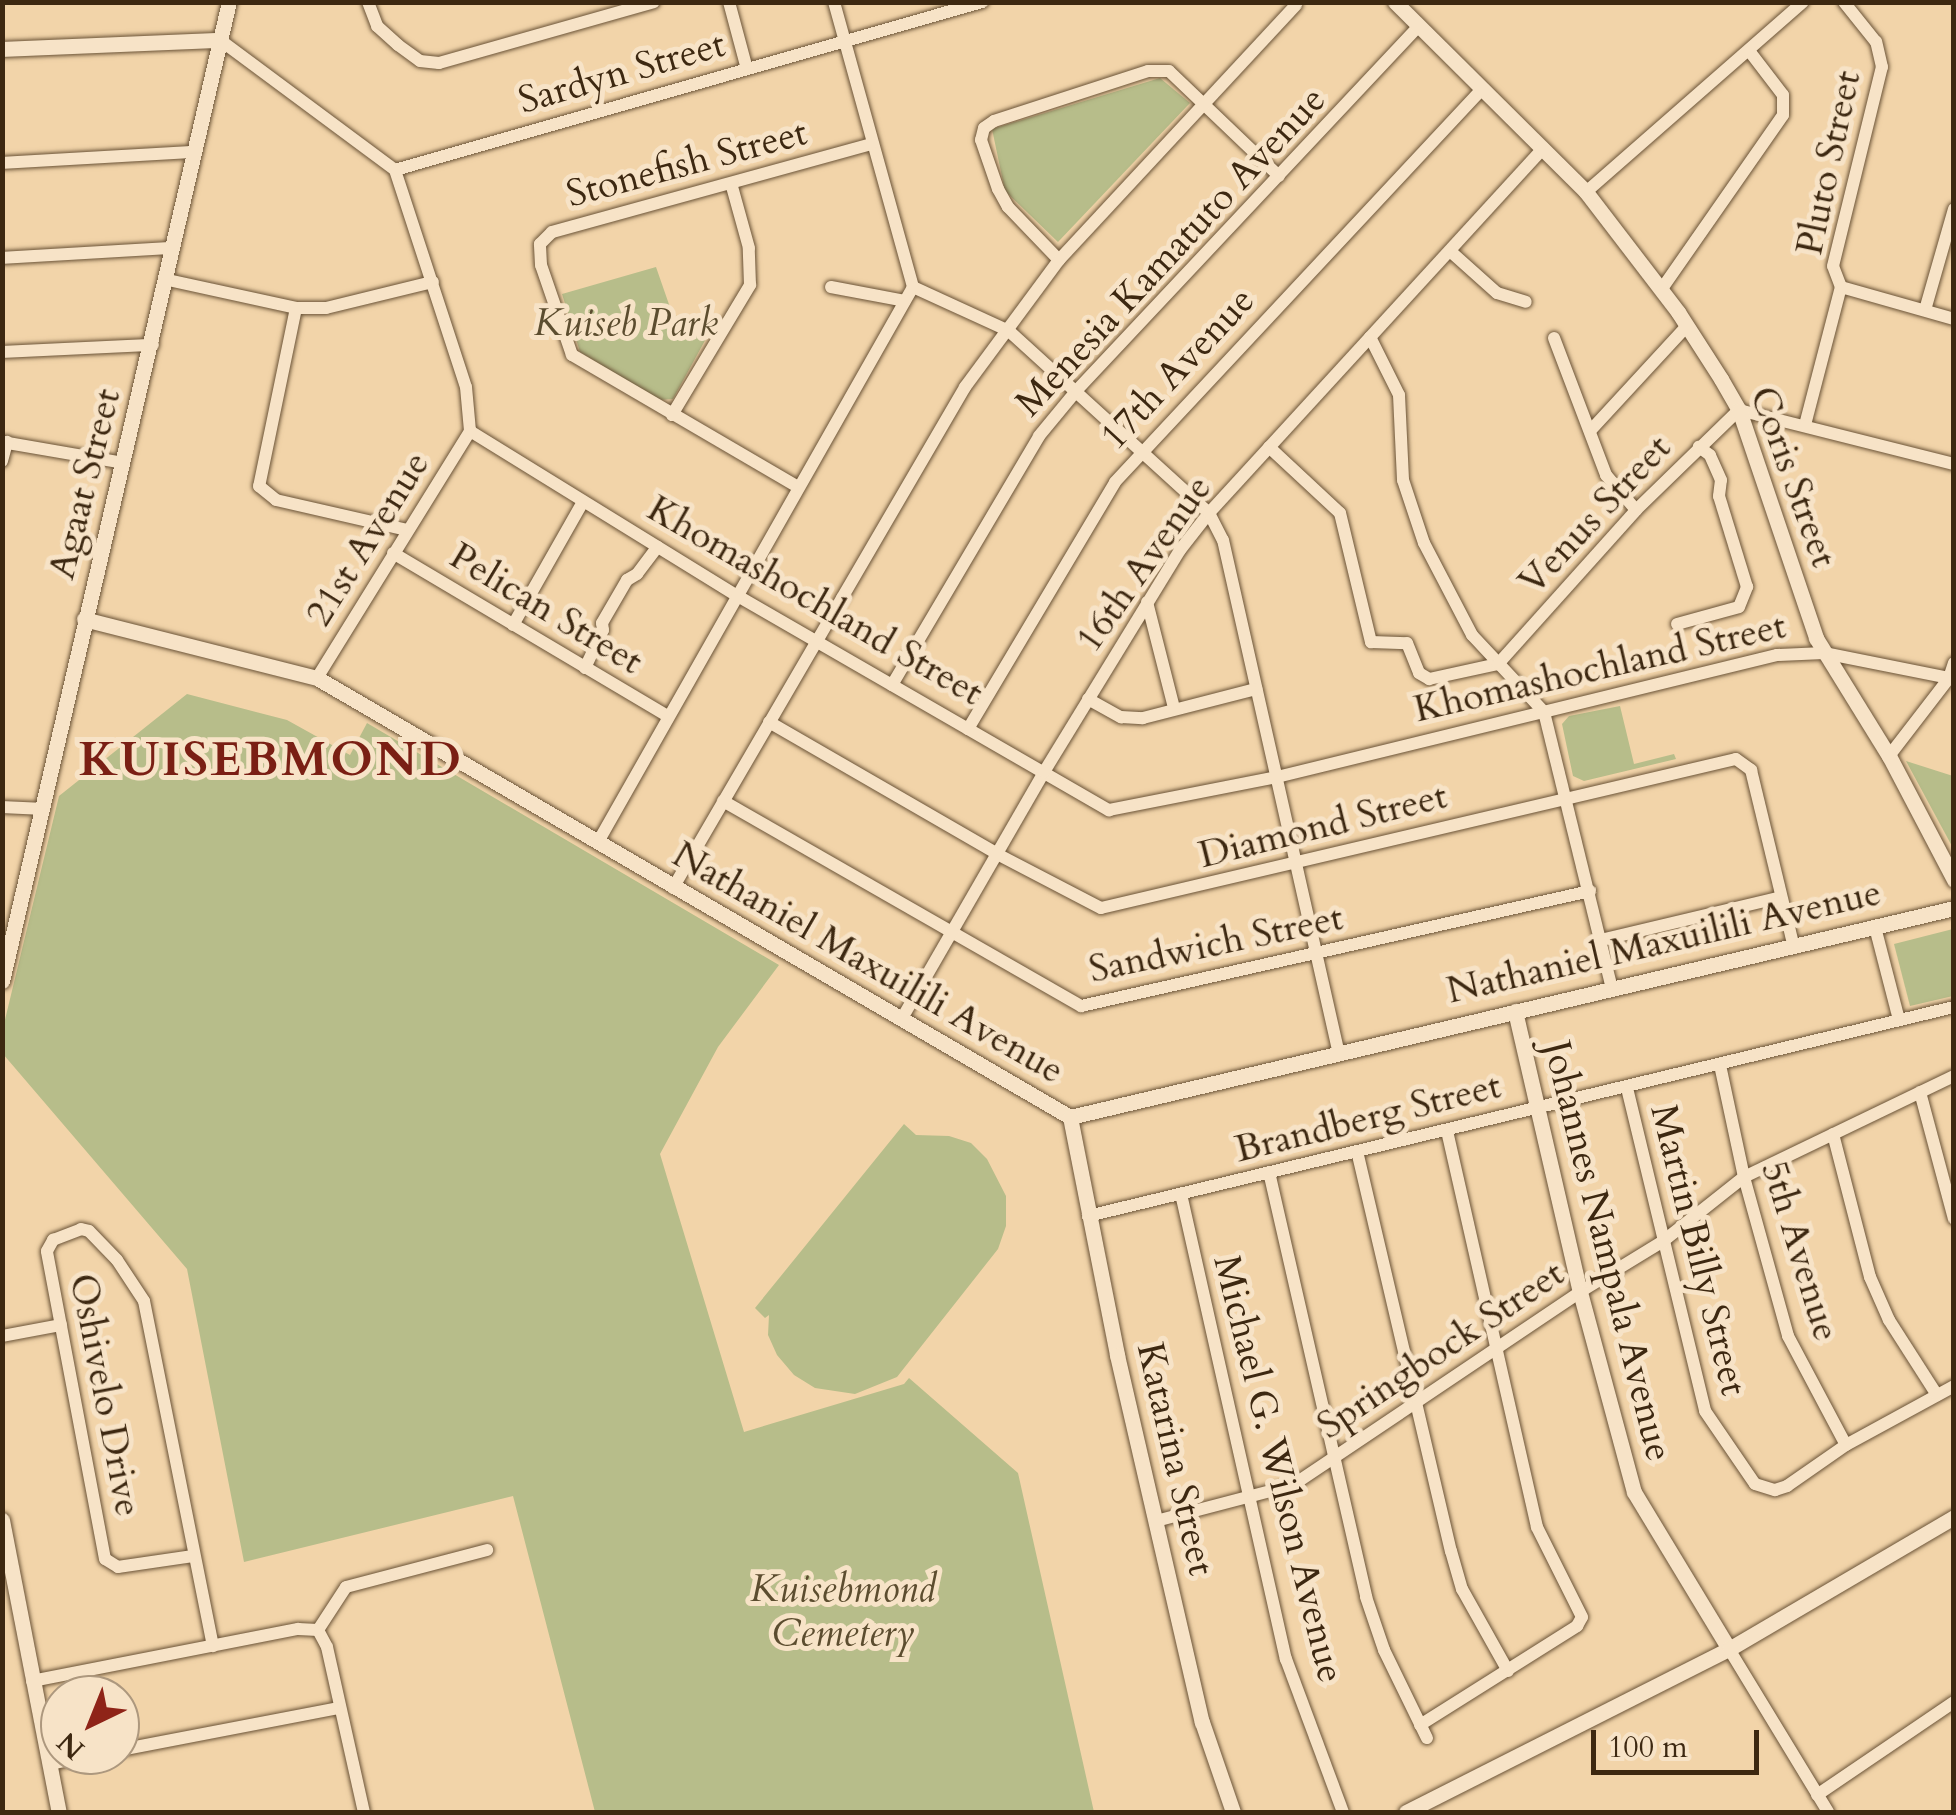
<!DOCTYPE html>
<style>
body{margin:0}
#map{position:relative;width:1956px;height:1815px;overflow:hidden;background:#f2d4a9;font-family:Cardo,serif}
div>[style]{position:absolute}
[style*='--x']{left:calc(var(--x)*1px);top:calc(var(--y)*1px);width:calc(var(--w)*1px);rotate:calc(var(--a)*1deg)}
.green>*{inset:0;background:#b7bd8a}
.roads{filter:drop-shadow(0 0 2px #6a5337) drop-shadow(0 0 2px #6a5337)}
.minor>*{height:12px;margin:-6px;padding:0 6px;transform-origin:6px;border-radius:6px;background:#f7e3c7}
.tertiary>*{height:15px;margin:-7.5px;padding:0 7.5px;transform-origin:7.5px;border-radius:7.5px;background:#f7e3c7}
span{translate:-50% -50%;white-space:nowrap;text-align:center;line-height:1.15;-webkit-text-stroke:10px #f7e3c7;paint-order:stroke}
.street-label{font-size:38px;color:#3d2811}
.park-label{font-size:38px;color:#5c4d2f;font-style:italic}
.district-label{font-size:48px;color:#7a1f14;font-weight:700;letter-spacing:2.5px}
.frame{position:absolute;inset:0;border:5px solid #3d2811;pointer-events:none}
.north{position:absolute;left:40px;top:1675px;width:100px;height:100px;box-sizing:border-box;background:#f7e3c7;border:2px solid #ad987e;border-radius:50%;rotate:223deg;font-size:28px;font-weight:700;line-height:40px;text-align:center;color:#3d2811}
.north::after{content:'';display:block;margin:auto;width:35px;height:45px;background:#8f2418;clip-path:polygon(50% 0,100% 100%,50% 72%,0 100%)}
.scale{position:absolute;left:1591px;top:1730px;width:168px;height:45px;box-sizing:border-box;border:5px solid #3d2811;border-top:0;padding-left:12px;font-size:30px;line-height:35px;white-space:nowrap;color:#3d2811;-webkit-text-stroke:8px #f7e3c7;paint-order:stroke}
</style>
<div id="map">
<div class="green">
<div style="clip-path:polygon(1160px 78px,1190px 103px,1058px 242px,1005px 191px,992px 129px)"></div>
<div style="clip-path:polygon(656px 267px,672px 313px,708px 335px,673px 399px,659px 400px,580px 352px,562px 294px)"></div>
<div style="clip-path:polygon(187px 694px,287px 720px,350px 755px,367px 723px,779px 965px,718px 1047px,660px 1154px,744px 1432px,904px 1384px,909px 1378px,1018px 1473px,1094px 1812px,595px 1812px,513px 1496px,244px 1562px,187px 1269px,3px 1054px,3px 1028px,59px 796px)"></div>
<div style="clip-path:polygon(1620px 706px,1634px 764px,1674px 754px,1676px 759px,1584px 781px,1573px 776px,1562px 724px,1569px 716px)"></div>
<div style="clip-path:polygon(1906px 761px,1953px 776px,1953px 848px)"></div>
<div style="clip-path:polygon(1953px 929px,1953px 996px,1910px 1006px,1894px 944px)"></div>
<div style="clip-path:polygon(904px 1124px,916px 1135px,949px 1136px,971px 1143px,987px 1159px,1006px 1196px,1006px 1226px,998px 1249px,897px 1377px,855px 1394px,815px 1388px,794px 1375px,777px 1355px,768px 1335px,769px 1315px,765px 1318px,755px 1308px)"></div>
</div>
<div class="roads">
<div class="minor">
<div style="--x:368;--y:2;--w:26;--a:69"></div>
<div style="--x:377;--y:26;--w:28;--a:42"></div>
<div style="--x:398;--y:45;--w:27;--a:36"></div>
<div style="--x:420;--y:61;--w:19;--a:6"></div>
<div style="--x:439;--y:63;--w:223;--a:-15.8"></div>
<div style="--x:729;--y:2;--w:69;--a:75"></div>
<div style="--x:834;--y:2;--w:296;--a:74.5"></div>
<div style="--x:220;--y:40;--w:218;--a:36.6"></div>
<div style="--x:395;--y:170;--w:228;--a:71.9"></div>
<div style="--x:466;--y:387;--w:44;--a:84.8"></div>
<div style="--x:470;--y:431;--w:312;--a:31.7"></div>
<div style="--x:736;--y:595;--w:431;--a:30"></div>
<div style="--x:1109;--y:810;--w:171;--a:-11.1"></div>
<div style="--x:1277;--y:777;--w:515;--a:-13.71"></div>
<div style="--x:1777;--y:655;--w:47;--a:-2.4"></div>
<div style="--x:1824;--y:653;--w:127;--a:11.3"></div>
<div style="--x:1949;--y:678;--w:16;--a:-72"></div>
<div style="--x:2;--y:163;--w:192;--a:-3.3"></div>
<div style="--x:395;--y:170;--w:611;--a:-15.97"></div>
<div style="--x:1586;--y:192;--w:288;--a:-41.2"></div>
<div style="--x:1450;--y:251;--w:63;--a:41.8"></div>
<div style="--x:1497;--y:293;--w:30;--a:17"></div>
<div style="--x:2;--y:258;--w:170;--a:-3.4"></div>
<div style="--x:1059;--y:260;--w:74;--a:-133.9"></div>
<div style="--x:1008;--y:207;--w:21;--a:-119"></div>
<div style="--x:998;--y:189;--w:52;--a:-109.1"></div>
<div style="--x:981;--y:140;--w:12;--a:-76"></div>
<div style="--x:984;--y:128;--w:12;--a:-35"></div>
<div style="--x:994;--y:121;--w:162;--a:-18"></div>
<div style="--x:1148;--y:71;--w:21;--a:0"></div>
<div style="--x:1169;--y:71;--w:152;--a:43.7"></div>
<div style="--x:168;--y:280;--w:131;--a:12.3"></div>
<div style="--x:296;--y:308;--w:30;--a:0"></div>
<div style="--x:326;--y:308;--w:110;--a:-13.7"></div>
<div style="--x:831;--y:287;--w:75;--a:10.7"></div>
<div style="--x:913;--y:287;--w:106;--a:24.6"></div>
<div style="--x:1009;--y:331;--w:270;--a:42.3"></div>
<div style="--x:1209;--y:513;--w:30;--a:63"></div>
<div style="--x:1223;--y:540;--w:523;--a:77.29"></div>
<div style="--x:1841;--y:287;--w:22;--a:-111"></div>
<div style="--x:1833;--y:266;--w:205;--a:-76.2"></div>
<div style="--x:1882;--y:67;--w:26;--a:-103"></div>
<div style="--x:1876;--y:42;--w:51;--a:-128.7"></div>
<div style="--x:1841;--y:287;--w:117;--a:15.8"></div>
<div style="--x:1661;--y:290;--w:213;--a:-55.1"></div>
<div style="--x:1783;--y:115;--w:20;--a:-90"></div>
<div style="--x:1783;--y:95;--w:54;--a:-127.5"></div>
<div style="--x:296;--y:308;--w:182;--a:101.7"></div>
<div style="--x:259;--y:486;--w:22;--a:39"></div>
<div style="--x:276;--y:500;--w:134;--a:12.9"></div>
<div style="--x:1925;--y:310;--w:105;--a:-74"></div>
<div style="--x:1370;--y:337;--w:65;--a:63.4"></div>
<div style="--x:1399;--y:395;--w:85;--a:87.3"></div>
<div style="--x:1403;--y:480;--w:66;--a:71.6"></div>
<div style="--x:1424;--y:543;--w:104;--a:62.4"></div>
<div style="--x:1472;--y:635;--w:105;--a:46.9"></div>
<div style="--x:1544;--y:712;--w:284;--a:76.2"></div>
<div style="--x:1554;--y:338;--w:147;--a:69.2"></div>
<div style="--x:1606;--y:475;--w:46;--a:49.4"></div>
<div style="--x:2;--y:352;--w:151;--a:-2.7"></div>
<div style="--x:672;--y:415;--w:152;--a:-59"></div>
<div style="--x:750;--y:285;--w:37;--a:-92"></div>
<div style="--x:749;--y:248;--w:67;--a:-105.5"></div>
<div style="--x:1805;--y:425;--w:143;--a:-75.4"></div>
<div style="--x:1590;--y:431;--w:143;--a:-47.3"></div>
<div style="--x:2;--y:442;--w:123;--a:9.8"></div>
<div style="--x:1269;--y:447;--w:97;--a:42.9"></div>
<div style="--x:1340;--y:513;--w:133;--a:76.5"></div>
<div style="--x:1371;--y:642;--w:36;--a:2"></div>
<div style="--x:1407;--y:643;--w:32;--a:68"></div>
<div style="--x:1419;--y:673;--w:12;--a:31"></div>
<div style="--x:1429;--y:679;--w:71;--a:-12.3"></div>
<div style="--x:1498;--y:664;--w:207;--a:-48.1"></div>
<div style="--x:1636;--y:510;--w:144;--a:-44.2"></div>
<div style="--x:1739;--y:410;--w:222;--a:14.1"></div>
<div style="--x:2;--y:461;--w:20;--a:-75"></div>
<div style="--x:798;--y:487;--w:262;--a:-149.7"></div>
<div style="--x:572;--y:355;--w:95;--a:-109"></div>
<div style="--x:541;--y:265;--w:21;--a:-93"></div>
<div style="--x:540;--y:244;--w:17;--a:-45"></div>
<div style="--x:552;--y:232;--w:331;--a:-15.4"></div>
<div style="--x:393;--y:553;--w:320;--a:30.7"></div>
<div style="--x:1147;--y:602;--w:109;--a:75.7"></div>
<div style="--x:1677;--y:624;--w:64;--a:-15.3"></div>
<div style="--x:1739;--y:607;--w:22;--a:-68"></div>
<div style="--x:1747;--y:587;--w:95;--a:-107.1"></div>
<div style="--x:1719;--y:496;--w:16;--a:-83"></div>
<div style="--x:1721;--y:480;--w:27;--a:-114"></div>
<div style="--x:1710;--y:455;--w:14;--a:-144"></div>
<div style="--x:513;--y:625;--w:142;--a:-60.4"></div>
<div style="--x:585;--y:668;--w:42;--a:-64.7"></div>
<div style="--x:603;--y:630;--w:7;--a:-98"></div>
<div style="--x:602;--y:623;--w:50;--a:-59.8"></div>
<div style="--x:627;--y:580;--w:12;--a:-31"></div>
<div style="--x:637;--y:574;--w:34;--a:-53"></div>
<div style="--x:317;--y:678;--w:291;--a:-58.2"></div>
<div style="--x:892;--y:685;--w:289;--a:-59.4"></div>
<div style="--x:1039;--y:436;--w:60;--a:-50.4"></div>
<div style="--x:1077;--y:390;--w:499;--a:-46.8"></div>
<div style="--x:1088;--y:699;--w:38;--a:29"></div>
<div style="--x:1121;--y:717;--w:22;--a:3"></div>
<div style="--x:1143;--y:718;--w:117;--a:-14.4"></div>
<div style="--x:769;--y:722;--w:266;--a:30"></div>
<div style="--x:999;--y:855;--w:115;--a:27.5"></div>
<div style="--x:1101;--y:908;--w:652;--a:-13.21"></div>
<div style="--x:1736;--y:759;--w:19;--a:36"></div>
<div style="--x:1751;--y:770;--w:179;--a:76.4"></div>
<div style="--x:968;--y:729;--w:287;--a:-59.2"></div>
<div style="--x:1115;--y:482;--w:539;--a:-46.95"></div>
<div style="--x:1889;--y:756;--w:98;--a:-52.4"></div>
<div style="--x:723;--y:801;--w:413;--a:29.8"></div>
<div style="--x:1081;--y:1006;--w:522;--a:-12.73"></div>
<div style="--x:2;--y:807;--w:42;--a:2.7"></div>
<div style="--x:598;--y:842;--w:638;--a:-60.42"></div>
<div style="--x:673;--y:888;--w:580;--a:-59.76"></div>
<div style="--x:965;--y:387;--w:158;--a:-53.5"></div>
<div style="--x:1059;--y:260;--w:348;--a:-47.1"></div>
<div style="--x:1875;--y:927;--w:96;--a:75.5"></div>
<div style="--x:1601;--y:940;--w:185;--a:-13.4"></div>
<div style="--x:901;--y:1020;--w:286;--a:-60"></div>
<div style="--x:1044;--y:772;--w:260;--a:-58.5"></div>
<div style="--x:1180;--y:550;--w:47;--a:-51.9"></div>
<div style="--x:1209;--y:513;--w:495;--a:-47.5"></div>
<div style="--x:1720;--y:1065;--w:115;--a:77.9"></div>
<div style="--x:1744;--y:1177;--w:165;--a:74.5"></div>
<div style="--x:1788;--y:1336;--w:123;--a:62"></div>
<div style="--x:1627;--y:1088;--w:332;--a:76.4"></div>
<div style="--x:1705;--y:1411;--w:88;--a:55.6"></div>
<div style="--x:1755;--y:1484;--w:21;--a:17"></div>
<div style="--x:1775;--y:1490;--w:13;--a:-18"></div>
<div style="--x:1787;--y:1486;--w:72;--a:-34.8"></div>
<div style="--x:1846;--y:1445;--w:123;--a:-28.6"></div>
<div style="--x:1920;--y:1092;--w:131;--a:75"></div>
<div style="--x:1833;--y:1134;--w:148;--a:75.5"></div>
<div style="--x:1870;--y:1277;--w:47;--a:66.2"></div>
<div style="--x:1889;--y:1320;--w:89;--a:57.4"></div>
<div style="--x:1357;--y:1151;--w:411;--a:76.8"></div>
<div style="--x:1451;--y:1551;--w:40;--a:74"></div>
<div style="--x:1462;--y:1589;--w:94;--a:60.7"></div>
<div style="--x:1269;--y:1172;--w:436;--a:77.1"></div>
<div style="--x:1366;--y:1597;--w:56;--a:71.2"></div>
<div style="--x:1384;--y:1650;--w:98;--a:64"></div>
<div style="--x:1181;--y:1194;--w:477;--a:77.3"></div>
<div style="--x:1286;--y:1659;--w:163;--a:69.6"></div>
<div style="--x:1088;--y:1216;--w:891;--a:-13.57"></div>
<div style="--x:2;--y:1336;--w:60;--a:-10.6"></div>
<div style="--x:1156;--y:1521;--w:142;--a:-14.7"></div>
<div style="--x:1293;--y:1485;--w:346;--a:-33.9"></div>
<div style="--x:1580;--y:1292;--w:96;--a:-31.4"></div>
<div style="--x:1662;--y:1242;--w:105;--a:-38.4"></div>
<div style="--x:1744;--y:1177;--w:233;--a:-25.7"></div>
<div style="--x:193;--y:1556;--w:76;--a:171.7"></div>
<div style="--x:118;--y:1567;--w:15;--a:-148"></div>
<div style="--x:105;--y:1559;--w:313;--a:-100.7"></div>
<div style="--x:47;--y:1251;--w:13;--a:-61"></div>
<div style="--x:53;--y:1240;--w:30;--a:-21"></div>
<div style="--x:81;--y:1229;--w:8;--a:14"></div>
<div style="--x:89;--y:1231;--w:40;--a:46"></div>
<div style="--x:117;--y:1260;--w:49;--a:56.6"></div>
<div style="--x:144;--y:1301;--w:352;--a:78.7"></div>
<div style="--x:318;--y:1630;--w:51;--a:-56.9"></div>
<div style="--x:346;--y:1587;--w:146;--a:-14.7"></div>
<div style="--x:1729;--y:1649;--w:191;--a:58.7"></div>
<div style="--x:32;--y:1681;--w:271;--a:-11.1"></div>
<div style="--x:298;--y:1629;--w:20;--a:3"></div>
<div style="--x:318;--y:1630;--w:19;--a:62"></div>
<div style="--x:327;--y:1647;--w:169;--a:77.4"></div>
<div style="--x:1420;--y:1725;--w:186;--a:-32.2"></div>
<div style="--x:1577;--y:1626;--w:10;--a:-61"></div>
<div style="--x:1582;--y:1617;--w:101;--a:-116.6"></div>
<div style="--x:1537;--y:1527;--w:407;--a:-102.8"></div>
<div style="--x:120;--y:1750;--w:222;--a:-10.9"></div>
<div style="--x:49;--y:1764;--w:47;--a:-11.1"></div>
<div style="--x:1817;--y:1795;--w:166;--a:-34.2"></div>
</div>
<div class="tertiary">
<div style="--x:1395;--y:2;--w:269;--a:44.8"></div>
<div style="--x:1586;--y:192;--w:151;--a:52.5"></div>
<div style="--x:1678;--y:312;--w:80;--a:57.3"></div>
<div style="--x:1721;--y:379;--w:36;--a:60"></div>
<div style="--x:1739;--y:410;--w:241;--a:71.3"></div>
<div style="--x:1816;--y:638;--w:139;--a:58.3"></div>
<div style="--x:1889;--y:756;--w:140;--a:62.3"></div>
<div style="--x:2;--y:49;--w:218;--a:-2.4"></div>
<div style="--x:84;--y:619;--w:240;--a:14.2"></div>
<div style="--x:317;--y:678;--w:872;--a:30.24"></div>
<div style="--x:1070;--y:1117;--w:908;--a:-13.3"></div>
<div style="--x:2;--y:981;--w:1005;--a:-76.95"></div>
<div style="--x:1515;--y:1011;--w:288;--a:77"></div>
<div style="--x:1580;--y:1292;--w:207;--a:74.9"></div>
<div style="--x:1634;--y:1492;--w:184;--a:58.8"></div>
<div style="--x:1070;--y:1117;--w:243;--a:78.8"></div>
<div style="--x:1117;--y:1355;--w:377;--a:77"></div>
<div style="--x:1202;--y:1722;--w:95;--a:71"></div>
<div style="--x:2;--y:1520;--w:298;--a:79"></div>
<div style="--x:1406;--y:1812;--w:362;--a:-26.8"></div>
<div style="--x:1729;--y:1649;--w:261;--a:-30.4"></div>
</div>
</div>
<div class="street-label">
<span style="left:622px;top:73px;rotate:-16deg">Sardyn Street</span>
<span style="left:1829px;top:163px;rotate:-78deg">Pluto Street</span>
<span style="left:687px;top:164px;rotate:-15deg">Stonefish Street</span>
<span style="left:1171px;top:252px;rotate:-47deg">Menesia Kamatuto Avenue</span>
<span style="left:1178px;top:369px;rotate:-47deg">17th Avenue</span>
<span style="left:1793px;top:477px;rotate:70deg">Coris Street</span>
<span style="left:85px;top:484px;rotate:-76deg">Agaat Street</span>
<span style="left:1595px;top:515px;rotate:-47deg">Venus Street</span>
<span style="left:368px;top:539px;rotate:-58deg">21st Avenue</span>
<span style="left:1144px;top:564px;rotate:-55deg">16th Avenue</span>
<span style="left:815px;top:601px;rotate:30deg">Khomashochland Street</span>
<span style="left:546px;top:609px;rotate:31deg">Pelican Street</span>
<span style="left:1600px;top:668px;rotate:-13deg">Khomashochland Street</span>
<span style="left:1323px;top:826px;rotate:-14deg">Diamond Street</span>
<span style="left:1664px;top:942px;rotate:-13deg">Nathaniel Maxuilili Avenue</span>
<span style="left:1216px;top:944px;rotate:-12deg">Sandwich Street</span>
<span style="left:868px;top:963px;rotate:30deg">Nathaniel Maxuilili Avenue</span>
<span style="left:1368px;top:1118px;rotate:-14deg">Brandberg Street</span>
<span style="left:1698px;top:1250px;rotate:76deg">Martin Billy Street</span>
<span style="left:1607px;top:1251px;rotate:76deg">Johannes Nampala Avenue</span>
<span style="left:1800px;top:1251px;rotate:73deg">5th Avenue</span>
<span style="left:1441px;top:1350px;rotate:-34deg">Springbock Street</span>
<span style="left:105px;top:1395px;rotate:79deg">Oshivelo Drive</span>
<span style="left:1175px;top:1459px;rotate:77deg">Katarina Street</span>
<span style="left:1278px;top:1469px;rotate:76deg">Michael G. Wilson Avenue</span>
</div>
<div class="park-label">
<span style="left:626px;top:324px">Kuiseb Park</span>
<span style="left:843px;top:1612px">Kuisebmond<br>Cemetery</span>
</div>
<div class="district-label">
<span style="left:271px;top:760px">KUISEBMOND</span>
</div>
<div class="frame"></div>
<div class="north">N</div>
<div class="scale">100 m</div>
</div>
